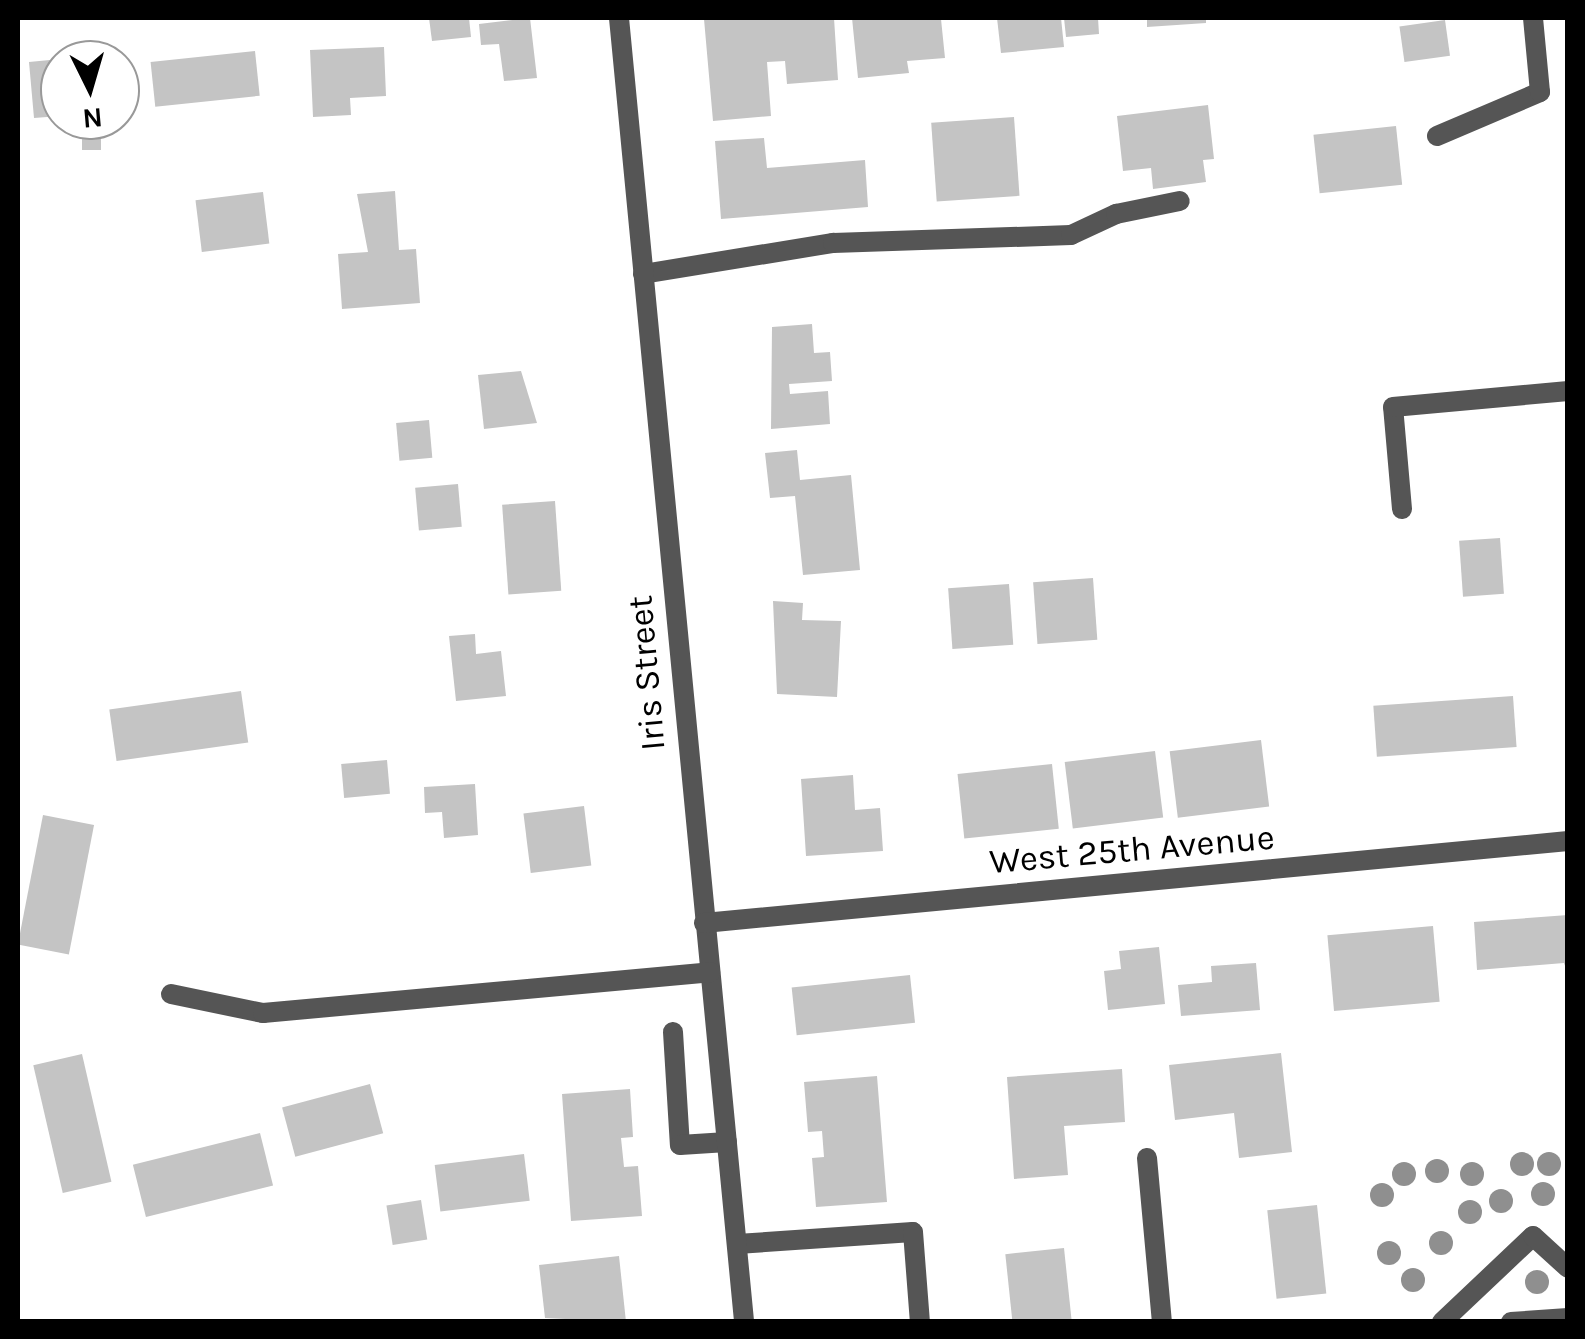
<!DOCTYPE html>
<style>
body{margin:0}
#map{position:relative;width:1585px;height:1339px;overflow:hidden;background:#fff;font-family:Karla,sans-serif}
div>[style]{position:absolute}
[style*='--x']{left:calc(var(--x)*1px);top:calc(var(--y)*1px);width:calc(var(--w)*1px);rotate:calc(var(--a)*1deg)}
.building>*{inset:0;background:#c4c4c4;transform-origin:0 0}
.lane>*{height:20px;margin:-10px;padding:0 10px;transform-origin:10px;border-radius:10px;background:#555}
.street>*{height:20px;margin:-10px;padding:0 10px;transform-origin:10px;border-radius:10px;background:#555}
.trees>*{width:24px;height:24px;margin:-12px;border-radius:50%;background:#8f8f8f}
span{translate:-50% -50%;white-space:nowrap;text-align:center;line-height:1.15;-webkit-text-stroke:8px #fff;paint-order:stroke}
.street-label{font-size:35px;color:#000}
.frame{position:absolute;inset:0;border:20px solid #000;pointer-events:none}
.north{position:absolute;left:40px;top:40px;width:100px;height:100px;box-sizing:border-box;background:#fff;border:2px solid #999;border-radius:50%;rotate:175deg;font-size:28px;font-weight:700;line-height:40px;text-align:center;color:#000}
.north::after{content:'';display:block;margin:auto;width:35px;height:45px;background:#000;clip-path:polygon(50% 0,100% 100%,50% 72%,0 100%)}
</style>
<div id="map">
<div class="building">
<div style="clip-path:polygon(429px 18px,469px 18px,471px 37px,432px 41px)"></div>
<div style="clip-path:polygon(530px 18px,537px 78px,504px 81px,499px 44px,481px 45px,479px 24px)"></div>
<div style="clip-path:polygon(834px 18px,838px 80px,787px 84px,785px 61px,767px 62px,771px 116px,713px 121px,704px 19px)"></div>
<div style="clip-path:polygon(852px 18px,941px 19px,945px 58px,907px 61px,909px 73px,858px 78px)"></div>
<div style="clip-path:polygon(997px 18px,1061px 18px,1064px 47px,1001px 53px)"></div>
<div style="clip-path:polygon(1064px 18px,1098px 18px,1099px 34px,1066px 37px)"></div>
<div style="clip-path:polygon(1147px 18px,1206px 18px,1206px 23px,1147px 27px)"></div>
<div style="left:1445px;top:20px;width:36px;height:46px;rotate:82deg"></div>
<div style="clip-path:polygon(384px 47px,386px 96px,350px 98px,351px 115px,313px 117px,310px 50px)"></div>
<div style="left:255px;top:51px;width:45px;height:105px;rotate:84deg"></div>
<div style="clip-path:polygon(60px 59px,60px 116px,34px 118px,29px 62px)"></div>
<div style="clip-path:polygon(1208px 105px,1214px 159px,1203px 160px,1206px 182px,1153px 189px,1151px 168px,1123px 171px,1117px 116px)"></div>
<div style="left:1014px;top:117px;width:79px;height:83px;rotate:86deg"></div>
<div style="left:82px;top:120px;width:19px;height:30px"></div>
<div style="left:1396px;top:126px;width:59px;height:83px;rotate:84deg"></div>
<div style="clip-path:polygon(764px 138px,767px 168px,865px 160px,868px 207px,721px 219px,715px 141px)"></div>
<div style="clip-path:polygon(395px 191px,399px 250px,416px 249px,420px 303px,342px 309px,338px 254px,368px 252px,357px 194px)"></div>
<div style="left:263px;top:192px;width:52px;height:68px;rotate:83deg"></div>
<div style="clip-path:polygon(812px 324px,814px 353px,830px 352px,832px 381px,789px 384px,790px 394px,828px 391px,830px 424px,771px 429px,772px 327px)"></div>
<div style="clip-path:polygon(521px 371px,537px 423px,484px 429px,478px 375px)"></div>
<div style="left:429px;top:420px;width:38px;height:33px;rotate:85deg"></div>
<div style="clip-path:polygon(797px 450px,800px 480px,851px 475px,860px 570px,803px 575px,795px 496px,770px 498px,765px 453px)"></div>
<div style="left:458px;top:484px;width:43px;height:43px;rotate:85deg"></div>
<div style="left:555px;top:501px;width:90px;height:53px;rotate:86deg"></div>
<div style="left:1500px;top:538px;width:56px;height:41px;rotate:86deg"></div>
<div style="left:1093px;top:578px;width:62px;height:60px;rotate:86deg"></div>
<div style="left:1009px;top:584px;width:61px;height:61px;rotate:86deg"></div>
<div style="clip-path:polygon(773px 601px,803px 603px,802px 620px,841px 621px,837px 697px,777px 694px)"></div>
<div style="clip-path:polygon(475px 634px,476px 654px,501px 651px,506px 696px,456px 701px,449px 636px)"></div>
<div style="left:241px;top:691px;width:52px;height:133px;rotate:82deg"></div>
<div style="left:1513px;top:696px;width:51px;height:140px;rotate:86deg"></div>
<div style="left:1261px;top:740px;width:67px;height:92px;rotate:83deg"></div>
<div style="left:1155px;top:751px;width:67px;height:91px;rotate:83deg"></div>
<div style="left:387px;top:760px;width:34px;height:46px;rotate:85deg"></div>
<div style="left:1052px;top:764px;width:65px;height:95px;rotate:84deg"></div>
<div style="clip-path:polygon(853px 775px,855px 810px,880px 808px,883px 851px,806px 856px,801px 779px)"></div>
<div style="clip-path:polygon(475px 784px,478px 835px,444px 838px,442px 812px,425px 813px,424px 787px)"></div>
<div style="left:584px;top:806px;width:60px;height:61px;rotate:83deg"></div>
<div style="left:43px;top:815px;width:52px;height:132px;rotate:11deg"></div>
<div style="clip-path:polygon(1568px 915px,1568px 974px,1564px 963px,1477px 970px,1474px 922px)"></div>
<div style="left:1433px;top:926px;width:76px;height:106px;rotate:85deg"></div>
<div style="clip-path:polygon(1159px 947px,1165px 1004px,1108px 1010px,1104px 971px,1121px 969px,1119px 951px)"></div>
<div style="clip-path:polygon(1256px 963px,1260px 1010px,1181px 1016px,1178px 985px,1212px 982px,1211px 966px)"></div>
<div style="left:910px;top:975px;width:48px;height:119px;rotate:84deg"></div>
<div style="clip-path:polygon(1281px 1053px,1292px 1152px,1239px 1158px,1234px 1113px,1175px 1120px,1169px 1065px)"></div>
<div style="left:82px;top:1054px;width:131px;height:50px;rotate:77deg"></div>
<div style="clip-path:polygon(1122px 1069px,1125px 1122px,1064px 1126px,1068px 1175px,1014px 1179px,1007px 1077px)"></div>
<div style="clip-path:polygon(877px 1076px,887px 1202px,816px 1207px,812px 1158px,824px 1157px,822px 1131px,808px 1132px,804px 1082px)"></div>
<div style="left:370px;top:1084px;width:51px;height:91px;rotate:75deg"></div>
<div style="clip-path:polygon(630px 1089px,633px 1137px,621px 1138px,624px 1167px,638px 1166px,642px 1216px,571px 1221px,562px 1094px)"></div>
<div style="left:260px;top:1133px;width:54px;height:131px;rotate:76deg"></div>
<div style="left:524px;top:1154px;width:47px;height:90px;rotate:83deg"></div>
<div style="left:421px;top:1200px;width:40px;height:35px;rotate:81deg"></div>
<div style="left:1317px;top:1205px;width:89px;height:50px;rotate:84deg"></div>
<div style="left:1064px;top:1248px;width:74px;height:59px;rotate:84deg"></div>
<div style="clip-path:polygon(619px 1256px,626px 1322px,545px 1318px,539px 1265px)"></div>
</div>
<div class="lane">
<div style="--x:1437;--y:136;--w:112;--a:-23.1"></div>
<div style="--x:1540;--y:92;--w:74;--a:-95.4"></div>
<div style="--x:643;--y:274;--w:193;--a:-9.3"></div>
<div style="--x:833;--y:243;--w:238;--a:-1.9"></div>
<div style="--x:1071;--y:235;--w:50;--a:-25"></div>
<div style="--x:1116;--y:214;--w:65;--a:-11.5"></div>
<div style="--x:1402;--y:509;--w:102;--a:-95"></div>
<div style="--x:1393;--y:407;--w:176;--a:-5.2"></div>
<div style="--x:673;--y:1032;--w:113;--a:86.5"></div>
<div style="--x:680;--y:1145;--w:47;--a:-3.7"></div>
<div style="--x:737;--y:1244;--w:176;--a:-3.9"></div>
<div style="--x:913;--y:1232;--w:90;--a:85.6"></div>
<div style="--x:1442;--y:1322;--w:125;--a:-43.4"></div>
<div style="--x:1533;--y:1236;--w:47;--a:42.4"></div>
<div style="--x:1511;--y:1322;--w:57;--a:-4"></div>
</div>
<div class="street">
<div style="--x:619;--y:18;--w:1310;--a:84.52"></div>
<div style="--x:704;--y:923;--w:868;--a:-5.42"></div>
<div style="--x:171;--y:994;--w:94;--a:11.7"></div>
<div style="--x:263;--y:1013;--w:449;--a:-5.2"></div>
<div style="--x:1147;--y:1158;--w:165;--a:84.8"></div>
</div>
<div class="trees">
<div style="left:1522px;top:1164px"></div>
<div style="left:1549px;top:1164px"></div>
<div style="left:1437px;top:1171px"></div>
<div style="left:1404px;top:1174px"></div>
<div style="left:1472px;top:1174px"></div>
<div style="left:1543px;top:1194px"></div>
<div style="left:1382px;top:1195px"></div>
<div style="left:1501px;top:1201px"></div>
<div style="left:1470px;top:1212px"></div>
<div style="left:1441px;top:1243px"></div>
<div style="left:1389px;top:1253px"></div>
<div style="left:1413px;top:1280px"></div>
<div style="left:1537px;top:1282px"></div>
</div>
<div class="street-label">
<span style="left:647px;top:673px;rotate:-95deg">Iris Street</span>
<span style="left:1132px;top:850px;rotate:-5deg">West 25th Avenue</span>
</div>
<div class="frame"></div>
<div class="north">N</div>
</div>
